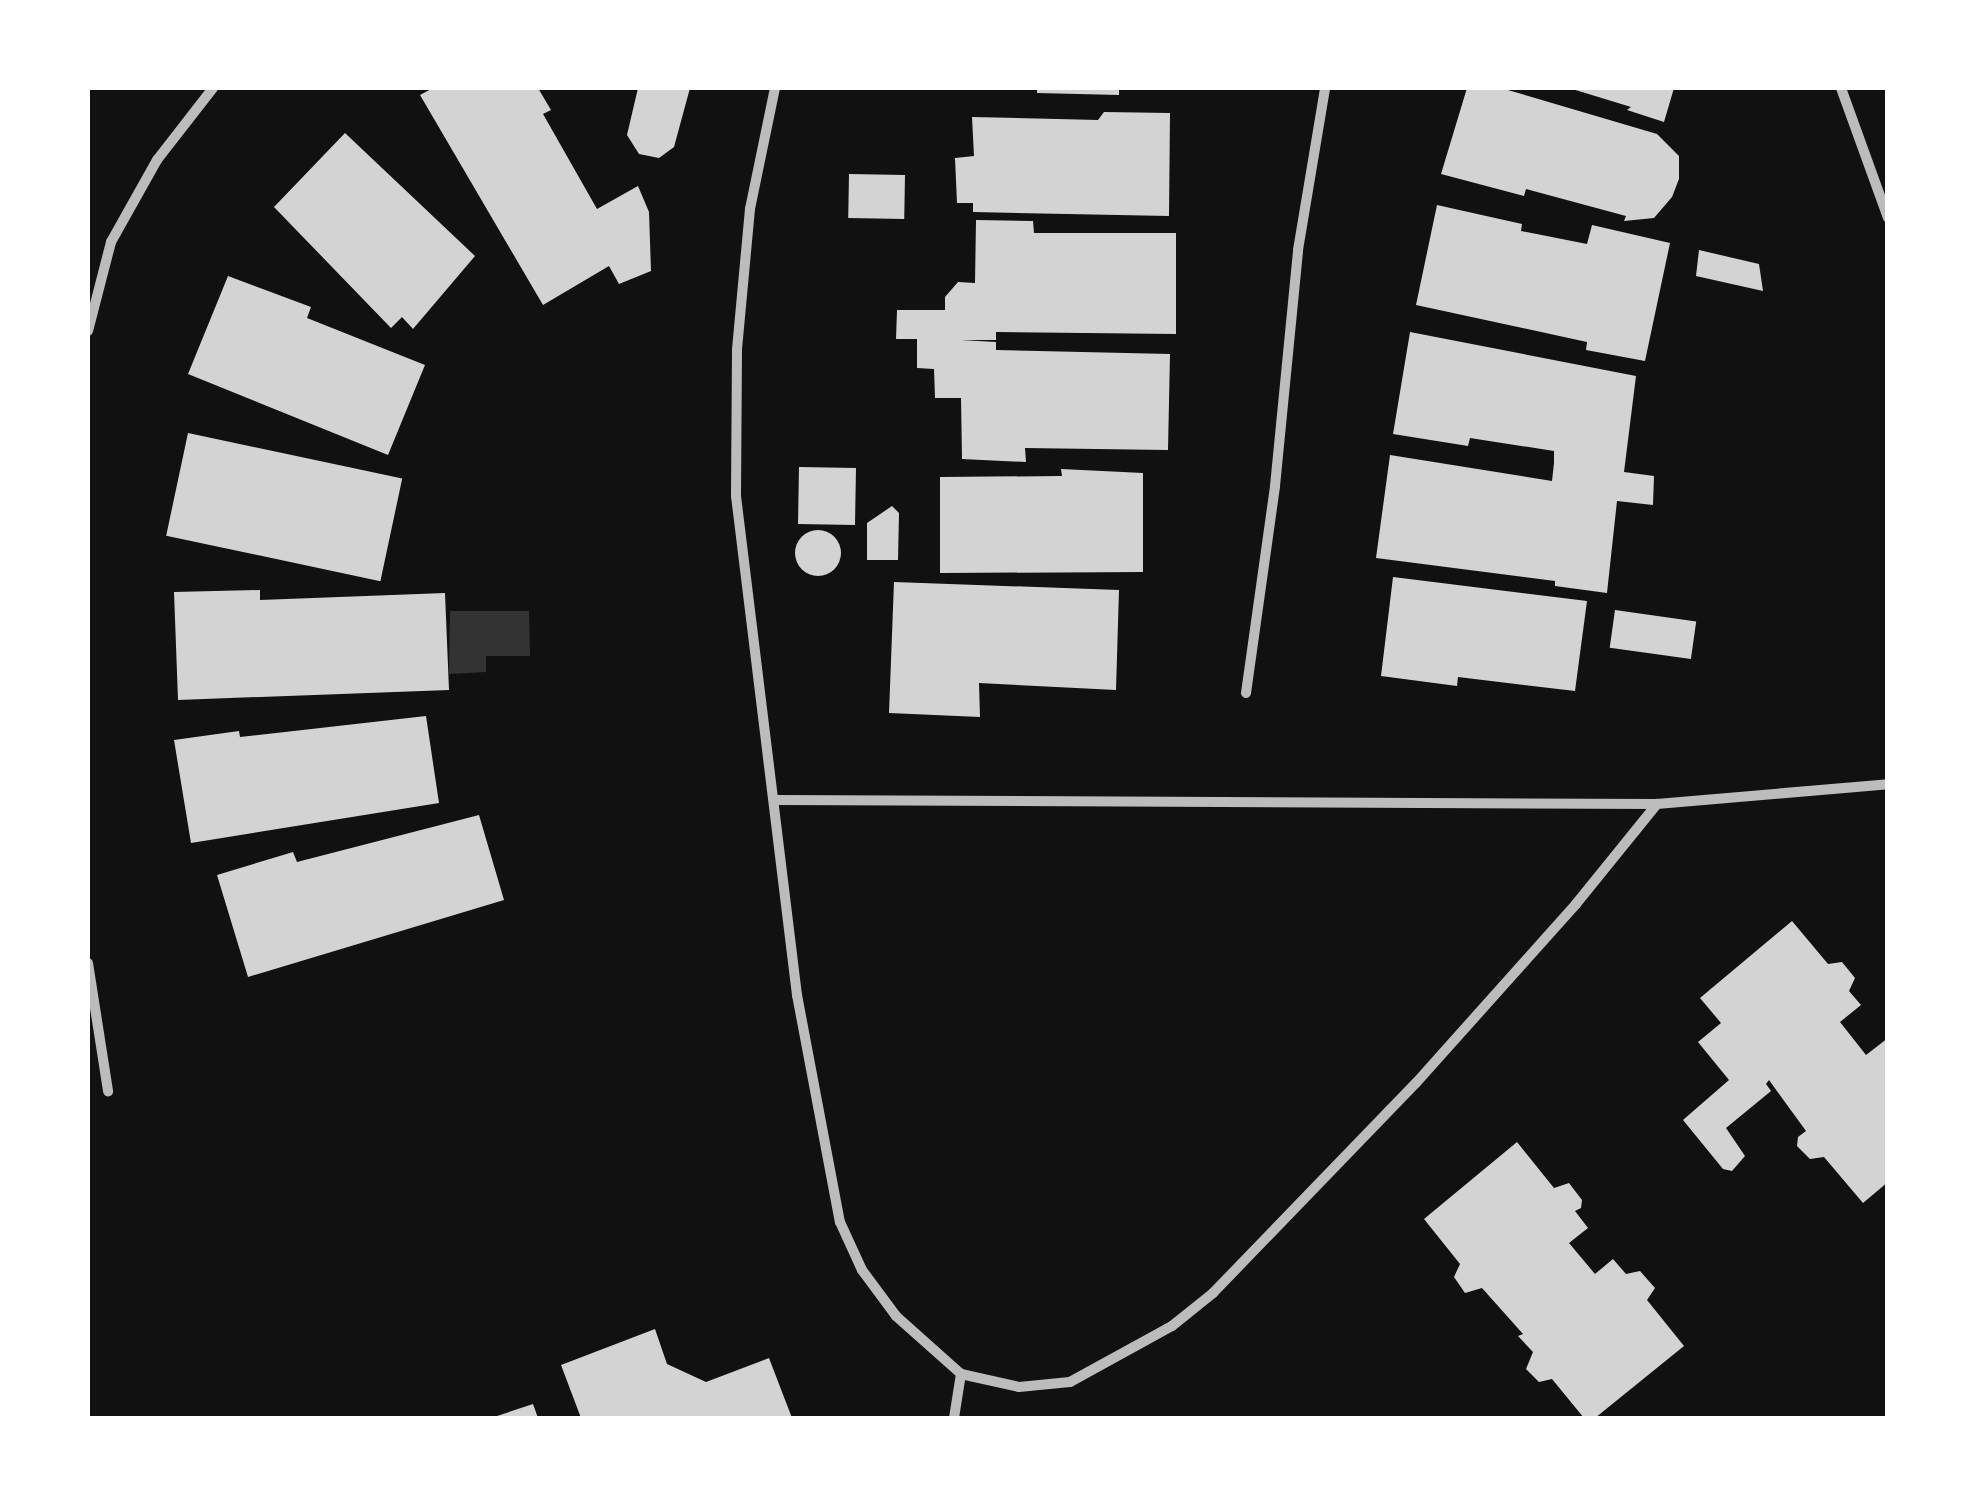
<!DOCTYPE html>
<style>
body{margin:0}
#map{position:relative;width:1975px;height:1506px;overflow:hidden;background:#111;font-family:"Source Sans 3",sans-serif}
div>[style]{position:absolute}
[style*='--x']{left:calc(var(--x)*1px);top:calc(var(--y)*1px);width:calc(var(--w)*1px);rotate:calc(var(--a)*1deg)}
.water>*{inset:0;background:#333}
.building>*{inset:0;background:#d3d3d3;transform-origin:0 0}
.round{border-radius:50%}
.minor>*{height:10px;margin:-5px;padding:0 5px;transform-origin:5px;border-radius:5px;background:#bcbcbc}
span{translate:-50% -50%;white-space:nowrap;text-align:center;line-height:1.15;-webkit-text-stroke:9px #fff;paint-order:stroke}
.frame{position:absolute;inset:0;border:90px solid #fff;pointer-events:none}
</style>
<div id="map">
<div class="water">
<div style="clip-path:polygon(450px 611px,529px 611px,530px 656px,486px 656px,486px 672px,449px 674px)"></div>
</div>
<div class="building">
<div style="clip-path:polygon(433px 88px,538px 88px,551px 110px,543px 114px,597px 209px,638px 186px,649px 212px,651px 271px,619px 284px,609px 266px,543px 305px,420px 95px)"></div>
<div style="clip-path:polygon(638px 88px,690px 88px,674px 147px,659px 158px,639px 154px,627px 135px)"></div>
<div style="clip-path:polygon(1037px 88px,1119px 88px,1119px 95px,1037px 93px)"></div>
<div style="clip-path:polygon(1467px 88px,1501px 88px,1657px 134px,1679px 156px,1679px 179px,1672px 197px,1654px 218px,1624px 221px,1626px 216px,1526px 189px,1524px 196px,1441px 174px)"></div>
<div style="clip-path:polygon(1569px 88px,1674px 88px,1664px 122px,1627px 110px,1631px 107px)"></div>
<div style="clip-path:polygon(1104px 112px,1170px 113px,1169px 216px,973px 212px,973px 203px,957px 203px,955px 158px,974px 156px,972px 117px,1098px 120px)"></div>
<div style="clip-path:polygon(345px 133px,475px 256px,413px 329px,402px 317px,391px 328px,274px 207px)"></div>
<div style="left:849px;top:174px;width:56px;height:44px;rotate:1deg"></div>
<div style="clip-path:polygon(1437px 205px,1522px 224px,1521px 231px,1587px 244px,1592px 225px,1670px 243px,1645px 361px,1586px 350px,1587px 342px,1416px 305px)"></div>
<div style="clip-path:polygon(976px 220px,1033px 221px,1034px 233px,1176px 233px,1176px 334px,996px 332px,996px 340px,961px 340px,996px 342px,996px 350px,1170px 354px,1168px 450px,1025px 448px,1026px 462px,962px 459px,961px 398px,935px 398px,934px 369px,917px 368px,917px 339px,896px 339px,897px 310px,945px 310px,945px 297px,958px 282px,975px 283px)"></div>
<div style="clip-path:polygon(1699px 250px,1759px 264px,1763px 291px,1696px 276px)"></div>
<div style="clip-path:polygon(228px 276px,311px 307px,307px 318px,425px 365px,388px 455px,188px 374px)"></div>
<div style="clip-path:polygon(1410px 332px,1636px 376px,1624px 472px,1654px 476px,1653px 505px,1617px 501px,1607px 593px,1555px 586px,1555px 581px,1376px 558px,1390px 455px,1552px 481px,1554px 463px,1554px 451px,1470px 438px,1468px 446px,1393px 434px)"></div>
<div style="left:188px;top:433px;width:219px;height:105px;rotate:12deg"></div>
<div style="left:799px;top:467px;width:57px;height:57px;rotate:1deg"></div>
<div style="clip-path:polygon(1061px 469px,1143px 473px,1143px 572px,940px 573px,940px 477px,1062px 476px)"></div>
<div style="clip-path:polygon(892px 506px,899px 513px,898px 560px,867px 560px,867px 523px)"></div>
<div class="round" style="left:795px;top:530px;width:46px;height:46px"></div>
<div style="clip-path:polygon(1393px 577px,1587px 601px,1575px 691px,1458px 677px,1457px 686px,1381px 676px)"></div>
<div style="clip-path:polygon(894px 582px,1119px 590px,1116px 690px,979px 683px,980px 717px,889px 713px)"></div>
<div style="clip-path:polygon(260px 590px,260px 600px,445px 593px,449px 690px,178px 700px,174px 592px)"></div>
<div style="left:1615px;top:610px;width:82px;height:38px;rotate:8deg"></div>
<div style="clip-path:polygon(426px 716px,439px 803px,191px 843px,174px 740px,239px 731px,240px 737px)"></div>
<div style="clip-path:polygon(479px 815px,504px 900px,248px 977px,217px 875px,293px 852px,297px 862px)"></div>
<div style="clip-path:polygon(1792px 921px,1828px 964px,1842px 962px,1855px 978px,1849px 991px,1861px 1005px,1840px 1022px,1866px 1055px,1888px 1038px,1888px 1182px,1863px 1203px,1824px 1157px,1810px 1159px,1797px 1146px,1798px 1137px,1806px 1131px,1769px 1080px,1766px 1084px,1771px 1091px,1726px 1128px,1745px 1156px,1732px 1171px,1723px 1169px,1683px 1120px,1729px 1080px,1698px 1042px,1721px 1023px,1700px 998px)"></div>
<div style="clip-path:polygon(1517px 1142px,1554px 1188px,1569px 1183px,1582px 1200px,1581px 1208px,1575px 1211px,1588px 1228px,1569px 1243px,1595px 1274px,1613px 1259px,1626px 1274px,1640px 1271px,1655px 1288px,1647px 1300px,1684px 1346px,1595px 1418px,1584px 1418px,1552px 1379px,1539px 1382px,1526px 1369px,1533px 1352px,1518px 1336px,1523px 1334px,1482px 1288px,1465px 1293px,1454px 1277px,1460px 1264px,1424px 1219px)"></div>
<div style="clip-path:polygon(655px 1329px,667px 1364px,706px 1382px,769px 1358px,792px 1418px,581px 1418px,561px 1365px)"></div>
<div style="clip-path:polygon(533px 1404px,538px 1418px,491px 1418px)"></div>
</div>
<div class="minor">
<div style="--x:775;--y:88;--w:124;--a:101.7"></div>
<div style="--x:750;--y:209;--w:142;--a:95.3"></div>
<div style="--x:737;--y:350;--w:146;--a:90.4"></div>
<div style="--x:736;--y:496;--w:503;--a:83.03"></div>
<div style="--x:797;--y:995;--w:231;--a:79.3"></div>
<div style="--x:840;--y:1222;--w:53;--a:65.4"></div>
<div style="--x:862;--y:1270;--w:57;--a:53.5"></div>
<div style="--x:896;--y:1316;--w:87;--a:41.7"></div>
<div style="--x:961;--y:1374;--w:59;--a:12.6"></div>
<div style="--x:1019;--y:1387;--w:51;--a:-5.6"></div>
<div style="--x:1070;--y:1382;--w:116;--a:-28.8"></div>
<div style="--x:1172;--y:1326;--w:53;--a:-38.8"></div>
<div style="--x:1213;--y:1293;--w:292;--a:-46"></div>
<div style="--x:1416;--y:1083;--w:240;--a:-48.2"></div>
<div style="--x:1576;--y:904;--w:129;--a:-51"></div>
<div style="--x:1841;--y:88;--w:138;--a:70.1"></div>
<div style="--x:88;--y:331;--w:92;--a:-75.5"></div>
<div style="--x:111;--y:242;--w:94;--a:-60.7"></div>
<div style="--x:157;--y:160;--w:91;--a:-52.1"></div>
<div style="--x:1246;--y:693;--w:209;--a:-82"></div>
<div style="--x:1275;--y:486;--w:237;--a:-84.4"></div>
<div style="--x:1298;--y:250;--w:164;--a:-80.5"></div>
<div style="--x:775;--y:800;--w:882;--a:0.26"></div>
<div style="--x:1657;--y:804;--w:232;--a:-4.9"></div>
<div style="--x:88;--y:963;--w:130;--a:81.1"></div>
<div style="--x:954;--y:1418;--w:45;--a:-81"></div>
</div>
<div class="frame"></div>
</div>
